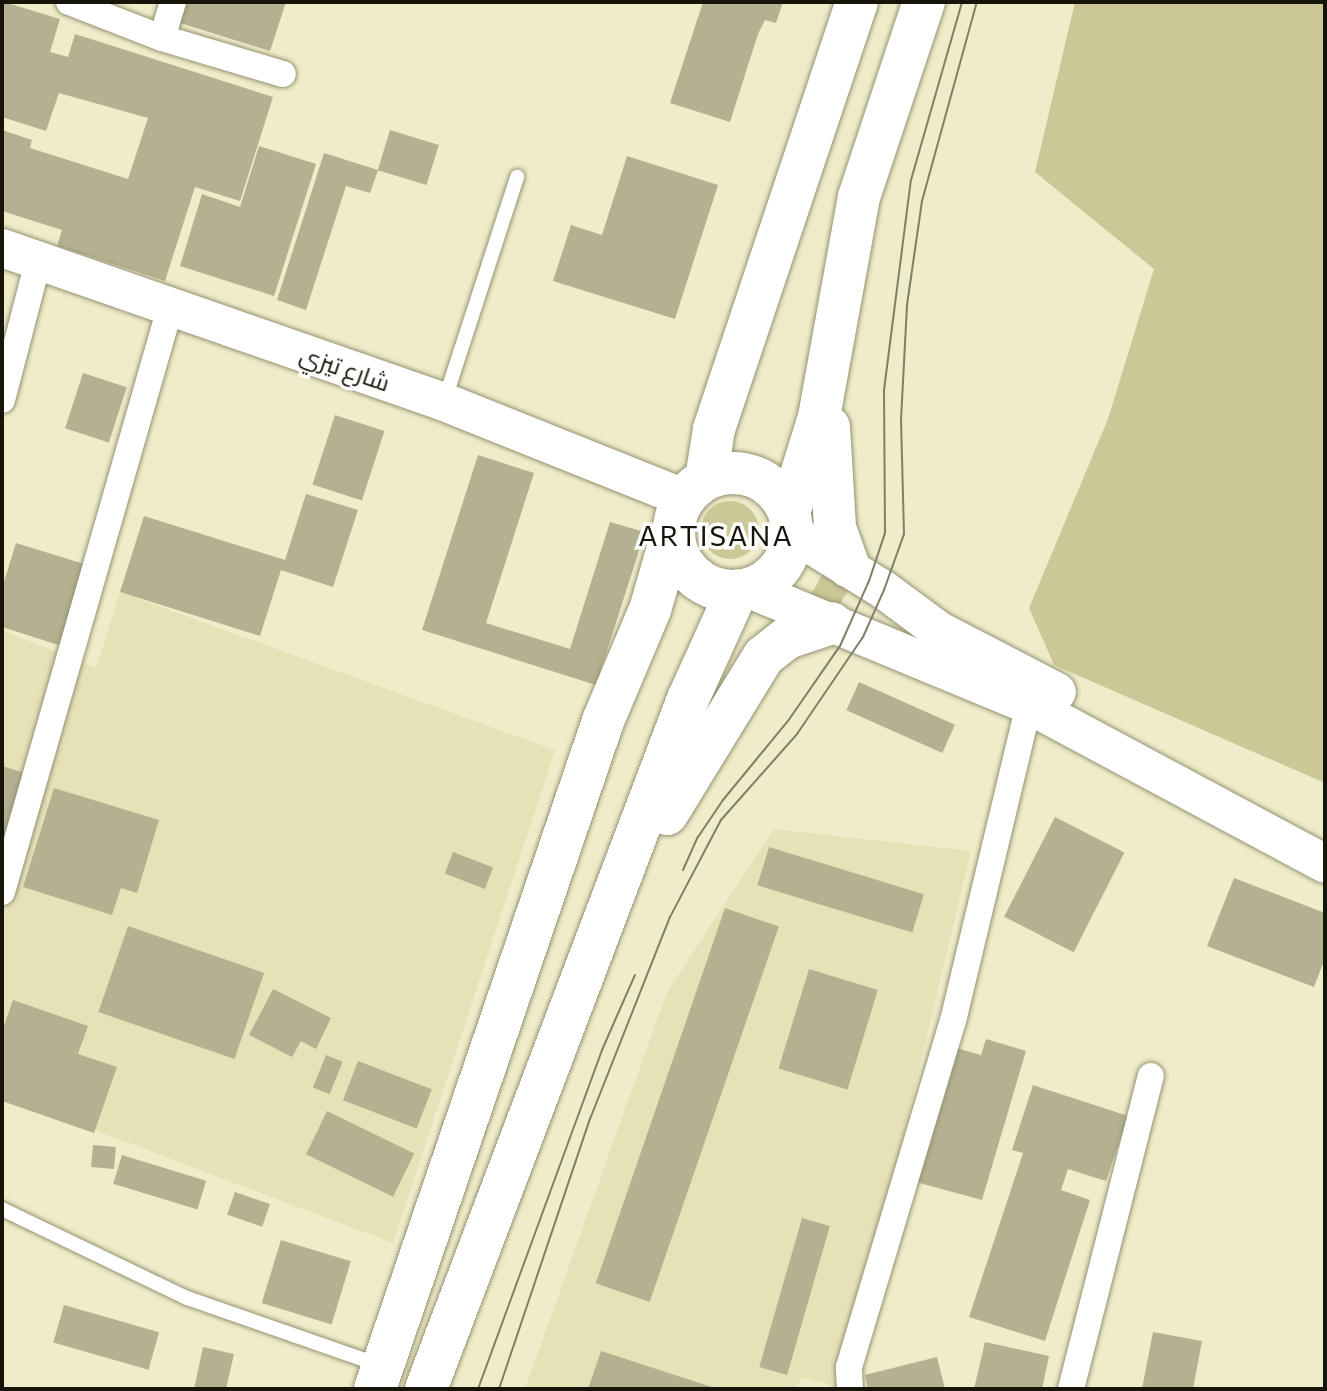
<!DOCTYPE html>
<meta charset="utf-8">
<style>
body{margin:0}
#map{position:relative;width:1327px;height:1391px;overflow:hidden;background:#efecca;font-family:Commissioner,Cairo,sans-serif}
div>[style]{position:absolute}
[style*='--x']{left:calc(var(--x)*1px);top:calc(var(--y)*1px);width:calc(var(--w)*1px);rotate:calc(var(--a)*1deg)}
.built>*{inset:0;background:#e6e2b8}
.green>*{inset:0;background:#ccc796;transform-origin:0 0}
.round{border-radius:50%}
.building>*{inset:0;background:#b4b191;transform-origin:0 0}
.roads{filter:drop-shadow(0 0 2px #959272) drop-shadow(0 0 2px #959272)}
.lane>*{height:14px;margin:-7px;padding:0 7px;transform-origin:7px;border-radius:7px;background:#fff}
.street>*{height:26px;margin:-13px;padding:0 13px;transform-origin:13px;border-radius:13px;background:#fff}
.secondary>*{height:38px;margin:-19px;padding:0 19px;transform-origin:19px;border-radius:19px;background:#fff}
.primary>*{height:42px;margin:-21px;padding:0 21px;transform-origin:21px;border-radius:21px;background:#fff}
.primary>.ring{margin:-21px;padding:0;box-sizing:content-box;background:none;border:42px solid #fff;border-radius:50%}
.tram>*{height:2px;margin:-1px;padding:0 1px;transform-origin:1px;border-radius:1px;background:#817e67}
span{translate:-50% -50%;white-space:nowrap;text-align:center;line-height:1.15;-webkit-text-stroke:7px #fff;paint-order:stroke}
.street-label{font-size:24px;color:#171509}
.quarter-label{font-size:28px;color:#171509;letter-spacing:2px}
.frame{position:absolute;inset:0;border:4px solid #171509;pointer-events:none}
</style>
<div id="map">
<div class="built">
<div style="clip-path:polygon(120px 592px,555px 750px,393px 1243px,2px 1095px,2px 630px,96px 668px)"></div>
<div style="clip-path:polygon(774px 829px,971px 851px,843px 1389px,801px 1377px,796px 1389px,525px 1389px,667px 992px)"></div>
</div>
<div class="green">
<div style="clip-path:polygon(1075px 2px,1325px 2px,1325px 783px,1054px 665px,1029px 608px,1108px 419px,1154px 269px,1035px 172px)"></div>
<div class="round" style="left:701px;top:501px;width:58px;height:58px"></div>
<div style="left:825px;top:570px;width:30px;height:28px;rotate:30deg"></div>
</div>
<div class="building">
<div style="clip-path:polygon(4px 2px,60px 19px,50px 52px,68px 57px,75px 34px,273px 97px,240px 201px,195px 187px,165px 281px,57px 246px,62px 230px,2px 211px,2px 130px,32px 140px,30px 148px,128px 179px,148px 118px,59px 93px,46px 131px,2px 117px)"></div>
<div style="clip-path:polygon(183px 2px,286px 2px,270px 51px,177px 22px)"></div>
<div style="clip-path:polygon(703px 2px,783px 2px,776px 23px,765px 20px,758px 34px,730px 122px,670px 103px)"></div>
<div style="left:390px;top:130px;width:51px;height:42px;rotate:17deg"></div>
<div style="clip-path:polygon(259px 146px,316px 164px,274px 296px,180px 266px,202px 194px,240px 207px)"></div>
<div style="clip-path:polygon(324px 153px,378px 170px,370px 193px,346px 186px,306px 310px,277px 300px)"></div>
<div style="clip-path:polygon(627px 156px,718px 185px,675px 319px,553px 281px,571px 225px,602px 235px)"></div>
<div style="left:83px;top:373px;width:46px;height:58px;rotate:18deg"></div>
<div style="left:335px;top:415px;width:52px;height:73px;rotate:18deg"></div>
<div style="clip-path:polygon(478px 455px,534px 473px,486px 623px,570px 649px,610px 522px,645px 532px,596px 685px,422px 630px)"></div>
<div style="clip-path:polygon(306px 494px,358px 510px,333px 587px,281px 570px,260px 636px,120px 592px,144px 516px,285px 560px)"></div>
<div style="clip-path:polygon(16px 543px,94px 567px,68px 648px,2px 627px,2px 588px)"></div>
<div style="left:859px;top:682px;width:105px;height:31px;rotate:24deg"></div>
<div style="clip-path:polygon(2px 766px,31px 775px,2px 870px)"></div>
<div style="clip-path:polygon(54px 788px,159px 820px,137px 893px,121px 888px,112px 915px,23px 887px)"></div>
<div style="left:1055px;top:817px;width:78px;height:112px;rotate:27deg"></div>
<div style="left:769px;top:847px;width:162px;height:40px;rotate:17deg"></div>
<div style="left:453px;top:852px;width:43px;height:23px;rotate:21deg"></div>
<div style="clip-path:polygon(1234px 878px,1325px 913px,1325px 958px,1314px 987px,1207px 946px)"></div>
<div style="left:725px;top:908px;width:57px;height:397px;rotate:19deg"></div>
<div style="left:128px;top:926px;width:144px;height:91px;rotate:19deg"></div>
<div style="left:809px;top:969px;width:72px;height:104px;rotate:17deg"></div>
<div style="clip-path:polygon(273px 989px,331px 1018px,316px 1049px,301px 1041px,292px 1057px,249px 1035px)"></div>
<div style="clip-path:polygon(13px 1000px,88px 1026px,78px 1054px,117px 1067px,94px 1133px,2px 1101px,2px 1031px)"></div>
<div style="clip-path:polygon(986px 1039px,1026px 1051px,982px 1200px,916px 1182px,956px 1048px,981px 1055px)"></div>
<div style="left:326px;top:1055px;width:18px;height:35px;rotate:22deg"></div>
<div style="left:358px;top:1061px;width:79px;height:42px;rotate:21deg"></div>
<div style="clip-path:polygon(1033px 1085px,1128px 1116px,1106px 1181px,1068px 1169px,1061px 1190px,1090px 1200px,1045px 1341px,969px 1317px,1023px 1153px,1012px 1150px)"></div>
<div style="left:327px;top:1111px;width:97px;height:48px;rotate:26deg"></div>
<div style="left:93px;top:1145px;width:23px;height:22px;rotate:5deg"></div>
<div style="left:122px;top:1155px;width:88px;height:30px;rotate:17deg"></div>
<div style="left:235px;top:1192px;width:37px;height:24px;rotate:19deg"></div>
<div style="left:802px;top:1218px;width:29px;height:155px;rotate:16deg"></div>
<div style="left:281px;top:1240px;width:73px;height:66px;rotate:17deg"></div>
<div style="left:64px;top:1305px;width:99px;height:39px;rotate:16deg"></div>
<div style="clip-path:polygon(1153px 1332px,1202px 1341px,1193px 1389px,1142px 1389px)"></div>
<div style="clip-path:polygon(985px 1342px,1049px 1356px,1042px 1389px,974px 1389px)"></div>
<div style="clip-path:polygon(203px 1347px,234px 1354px,226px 1389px,194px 1389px)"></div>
<div style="clip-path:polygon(601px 1351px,715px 1388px,715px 1389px,588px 1389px)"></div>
<div style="clip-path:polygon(937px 1357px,945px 1389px,868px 1389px,865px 1375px)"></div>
</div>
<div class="roads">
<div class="lane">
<div style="--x:444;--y:402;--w:237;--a:-72"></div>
<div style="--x:2;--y:1209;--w:205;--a:25.7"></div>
<div style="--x:187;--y:1298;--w:203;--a:19.2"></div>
</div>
<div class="street">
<div style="--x:69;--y:2;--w:100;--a:21.2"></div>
<div style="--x:162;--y:38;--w:126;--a:16.6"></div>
<div style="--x:162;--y:38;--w:38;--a:-73"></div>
<div style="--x:2;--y:400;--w:143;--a:-75.4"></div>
<div style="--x:2;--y:892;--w:608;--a:-73.95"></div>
<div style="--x:850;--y:1389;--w:22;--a:-93"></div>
<div style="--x:849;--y:1367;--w:361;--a:-73.3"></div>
<div style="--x:953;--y:1021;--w:325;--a:-76.5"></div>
<div style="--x:1071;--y:1389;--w:323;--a:-75.7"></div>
</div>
<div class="secondary">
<div style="--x:2;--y:248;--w:468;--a:19.2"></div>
<div style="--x:444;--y:402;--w:258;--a:21.8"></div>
<div style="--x:792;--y:533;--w:108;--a:31.8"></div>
<div style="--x:884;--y:590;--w:67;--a:36.5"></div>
<div style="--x:938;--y:630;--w:134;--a:27.5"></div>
<div style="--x:749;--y:589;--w:303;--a:22.5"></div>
<div style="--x:1029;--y:705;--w:336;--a:28.2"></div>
</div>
<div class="primary">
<div style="--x:829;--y:427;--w:101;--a:86.6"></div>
<div style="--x:835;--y:528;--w:41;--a:70.3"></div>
<div class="ring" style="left:674px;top:473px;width:76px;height:76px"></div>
<div style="--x:706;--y:479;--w:51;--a:-80.9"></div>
<div style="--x:714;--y:429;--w:450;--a:-71.5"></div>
<div style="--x:789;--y:513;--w:101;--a:-72.6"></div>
<div style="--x:819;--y:417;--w:224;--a:-79.7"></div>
<div style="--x:859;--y:197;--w:206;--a:-71.6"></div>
<div style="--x:667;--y:814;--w:185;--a:-58.5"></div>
<div style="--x:764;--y:656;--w:29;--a:-38"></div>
<div style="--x:787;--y:638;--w:47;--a:-18.4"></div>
<div style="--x:375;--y:1389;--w:706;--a:-71.15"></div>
<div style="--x:603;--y:721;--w:121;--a:-67.1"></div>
<div style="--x:650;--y:610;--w:86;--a:-73.9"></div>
<div style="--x:426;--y:1389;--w:738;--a:-69.21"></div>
<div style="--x:688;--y:699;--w:119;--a:-65.6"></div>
</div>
</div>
<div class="tram">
<div style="--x:683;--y:870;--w:36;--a:-66"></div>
<div style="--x:698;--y:837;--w:45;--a:-56"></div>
<div style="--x:723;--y:800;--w:102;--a:-50.6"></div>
<div style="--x:788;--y:721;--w:91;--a:-55.3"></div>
<div style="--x:840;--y:646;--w:71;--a:-66"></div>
<div style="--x:869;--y:581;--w:51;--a:-71.6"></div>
<div style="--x:885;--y:533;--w:143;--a:-90.4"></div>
<div style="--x:884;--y:390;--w:212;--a:-82.7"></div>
<div style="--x:911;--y:180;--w:185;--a:-74"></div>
<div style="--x:478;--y:1389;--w:361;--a:-69.9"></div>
<div style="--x:602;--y:1050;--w:82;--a:-66.3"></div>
<div style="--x:499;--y:1389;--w:285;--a:-71.4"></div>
<div style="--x:590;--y:1119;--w:217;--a:-68.4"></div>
<div style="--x:670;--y:917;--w:110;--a:-62.3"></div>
<div style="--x:721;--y:820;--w:115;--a:-48.5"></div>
<div style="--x:797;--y:734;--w:117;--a:-55.8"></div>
<div style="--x:863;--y:637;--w:51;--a:-65.9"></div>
<div style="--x:884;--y:590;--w:59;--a:-70.3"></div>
<div style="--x:904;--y:534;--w:114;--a:-91.5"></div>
<div style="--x:901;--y:420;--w:115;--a:-87"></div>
<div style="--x:907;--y:305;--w:105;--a:-81.8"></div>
<div style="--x:922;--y:201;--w:206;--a:-74.6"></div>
</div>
<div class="street-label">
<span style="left:345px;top:368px;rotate:19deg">شارع تيزي</span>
</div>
<div class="quarter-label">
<span style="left:716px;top:535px">ARTISANA</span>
</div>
<div class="frame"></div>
</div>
